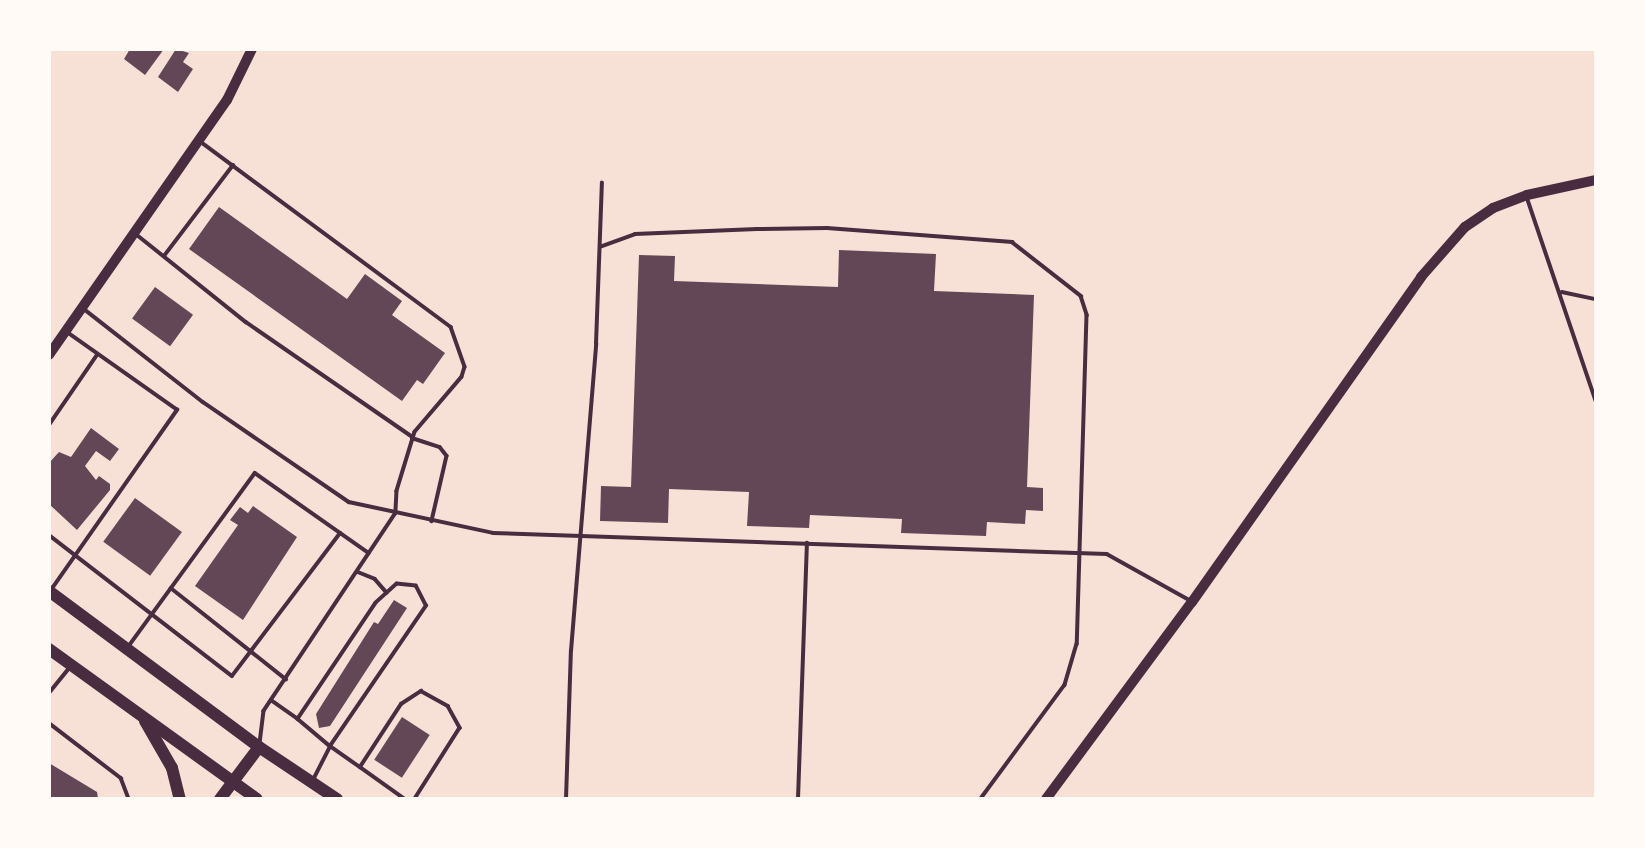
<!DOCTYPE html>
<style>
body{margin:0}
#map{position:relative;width:1645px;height:848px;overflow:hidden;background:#f7e1d7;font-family:Roboto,sans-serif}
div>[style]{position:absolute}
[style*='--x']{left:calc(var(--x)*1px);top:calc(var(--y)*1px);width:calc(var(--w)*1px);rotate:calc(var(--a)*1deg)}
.building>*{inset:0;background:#644757;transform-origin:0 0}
.service>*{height:3.5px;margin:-1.75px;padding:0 1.75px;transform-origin:1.75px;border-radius:1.75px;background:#4a2c40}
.tertiary>*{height:10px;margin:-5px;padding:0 5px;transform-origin:5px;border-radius:5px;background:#4a2c40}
.primary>*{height:12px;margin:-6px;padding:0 6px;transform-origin:6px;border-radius:6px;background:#4a2c40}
span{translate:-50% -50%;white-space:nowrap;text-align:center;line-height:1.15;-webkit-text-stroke:7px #fffaf5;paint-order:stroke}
.frame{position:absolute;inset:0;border:51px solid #fffaf5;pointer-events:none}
</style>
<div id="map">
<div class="building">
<div style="clip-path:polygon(130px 49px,164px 49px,145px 75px,124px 59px)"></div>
<div style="clip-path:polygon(176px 49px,189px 53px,183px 62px,193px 69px,178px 92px,158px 77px)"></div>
<div style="clip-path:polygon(219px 207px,347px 299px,365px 274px,402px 301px,392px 315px,445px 353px,423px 384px,417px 380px,402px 401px,189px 249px)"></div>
<div style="clip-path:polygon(839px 250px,936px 254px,934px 291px,1034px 295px,1027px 487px,1043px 488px,1043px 511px,1026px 510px,1025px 524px,987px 522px,986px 536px,901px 533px,902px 519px,810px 515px,809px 528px,747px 526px,749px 492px,669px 489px,668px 523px,600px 521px,601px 486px,631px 487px,639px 255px,675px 256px,674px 281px,838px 287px)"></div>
<div style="left:155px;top:287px;width:47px;height:39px;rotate:36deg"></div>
<div style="clip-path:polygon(91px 428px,119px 449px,110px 461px,96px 451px,85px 466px,96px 480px,99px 476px,110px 484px,110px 490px,77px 530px,49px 504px,49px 463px,59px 452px,71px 457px)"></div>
<div style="left:135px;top:498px;width:58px;height:54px;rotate:36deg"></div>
<div style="clip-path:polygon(253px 506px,297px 537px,243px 620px,195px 586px,238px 525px,230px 520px,240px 507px,248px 513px)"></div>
<div style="clip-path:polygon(394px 600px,407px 608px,330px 726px,319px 728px,316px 714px,374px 622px,378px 624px)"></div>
<div style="left:402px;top:717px;width:33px;height:51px;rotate:33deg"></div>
<div style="clip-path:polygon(49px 763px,97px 792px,98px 799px,49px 799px)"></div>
</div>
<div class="service">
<div style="--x:201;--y:142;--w:311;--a:36.5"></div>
<div style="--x:451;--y:327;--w:42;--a:70.7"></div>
<div style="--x:465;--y:367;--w:10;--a:107"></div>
<div style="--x:462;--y:377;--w:72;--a:130.5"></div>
<div style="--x:415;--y:432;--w:62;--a:107"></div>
<div style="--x:397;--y:491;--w:22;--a:93"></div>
<div style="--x:396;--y:513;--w:238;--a:123.7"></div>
<div style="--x:264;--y:711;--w:31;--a:97"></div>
<div style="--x:1527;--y:197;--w:215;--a:71.3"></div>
<div style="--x:136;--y:234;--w:141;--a:38.7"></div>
<div style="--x:246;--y:322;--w:203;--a:34.6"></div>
<div style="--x:600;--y:247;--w:37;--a:-20"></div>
<div style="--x:635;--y:234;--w:122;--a:-2.3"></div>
<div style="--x:757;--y:229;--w:70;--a:-0.8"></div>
<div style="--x:827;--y:228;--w:186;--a:4.3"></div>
<div style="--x:1012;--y:242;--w:88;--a:38"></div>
<div style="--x:1081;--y:296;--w:20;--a:72"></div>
<div style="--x:1087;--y:315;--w:329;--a:91.7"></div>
<div style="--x:1077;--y:644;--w:43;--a:106.3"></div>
<div style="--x:1065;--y:685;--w:142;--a:126.4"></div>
<div style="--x:164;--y:256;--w:114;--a:-52.8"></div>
<div style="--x:1562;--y:292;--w:35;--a:12"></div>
<div style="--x:84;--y:309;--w:151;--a:38"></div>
<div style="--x:203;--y:402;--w:177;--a:34.4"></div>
<div style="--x:349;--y:502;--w:147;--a:12.1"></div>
<div style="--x:493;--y:533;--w:614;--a:1.96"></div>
<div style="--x:1107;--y:554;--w:96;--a:29.2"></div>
<div style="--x:49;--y:425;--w:85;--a:-55.6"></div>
<div style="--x:412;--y:438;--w:29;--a:18"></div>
<div style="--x:440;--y:447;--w:11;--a:52"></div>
<div style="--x:447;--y:456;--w:67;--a:103"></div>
<div style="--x:49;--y:535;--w:231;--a:37.6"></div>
<div style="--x:232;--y:676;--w:179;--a:-52.9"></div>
<div style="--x:358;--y:572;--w:18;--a:22"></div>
<div style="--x:375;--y:579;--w:18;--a:49"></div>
<div style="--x:171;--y:588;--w:147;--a:38.4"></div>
<div style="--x:51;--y:590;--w:220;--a:-55"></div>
<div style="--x:177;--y:410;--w:133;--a:-144.8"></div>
<div style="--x:128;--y:647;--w:215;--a:-53.9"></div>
<div style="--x:255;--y:473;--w:139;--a:35.1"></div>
<div style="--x:49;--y:693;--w:33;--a:-51"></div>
<div style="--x:271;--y:700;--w:33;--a:35"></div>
<div style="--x:49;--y:723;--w:91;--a:37.4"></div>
<div style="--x:121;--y:778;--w:22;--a:69"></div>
<div style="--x:360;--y:767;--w:55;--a:35.4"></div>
<div style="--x:314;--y:778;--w:36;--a:-63"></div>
<div style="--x:330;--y:746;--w:170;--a:-55.6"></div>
<div style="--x:426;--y:606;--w:22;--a:-117"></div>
<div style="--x:416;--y:586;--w:19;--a:-174"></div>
<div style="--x:397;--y:584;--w:28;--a:138"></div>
<div style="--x:376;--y:603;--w:140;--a:123.9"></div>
<div style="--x:298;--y:719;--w:42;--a:40.2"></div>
<div style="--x:330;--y:746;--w:37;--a:35"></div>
<div style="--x:360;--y:767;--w:75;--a:-56.9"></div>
<div style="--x:401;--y:704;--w:24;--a:-33"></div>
<div style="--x:421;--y:691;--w:31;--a:29"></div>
<div style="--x:448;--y:706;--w:25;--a:61"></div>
<div style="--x:460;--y:728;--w:84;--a:122.4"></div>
<div style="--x:566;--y:799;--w:148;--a:-88.1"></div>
<div style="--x:571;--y:651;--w:308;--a:-85.3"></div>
<div style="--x:596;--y:344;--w:161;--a:-87.9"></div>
<div style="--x:798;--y:799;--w:256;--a:-88"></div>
</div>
<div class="tertiary">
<div style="--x:49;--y:355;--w:311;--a:-55.1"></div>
<div style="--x:227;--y:100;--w:57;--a:-63.9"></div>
<div style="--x:1046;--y:799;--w:245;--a:-53.5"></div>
<div style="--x:1192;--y:602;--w:398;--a:-54.8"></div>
<div style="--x:1421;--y:277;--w:67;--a:-48.7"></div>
<div style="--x:1465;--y:227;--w:34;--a:-34"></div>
<div style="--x:1493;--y:208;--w:36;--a:-21"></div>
<div style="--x:1527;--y:195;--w:71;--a:-12.3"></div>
</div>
<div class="primary">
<div style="--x:49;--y:591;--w:262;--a:36.6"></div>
<div style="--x:259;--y:747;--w:94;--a:33.7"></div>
<div style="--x:49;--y:649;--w:256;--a:35.8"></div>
<div style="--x:145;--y:721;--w:54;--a:60.1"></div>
<div style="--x:172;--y:768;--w:32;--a:76"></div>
<div style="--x:220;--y:799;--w:65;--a:-53.1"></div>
</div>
<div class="frame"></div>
</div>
